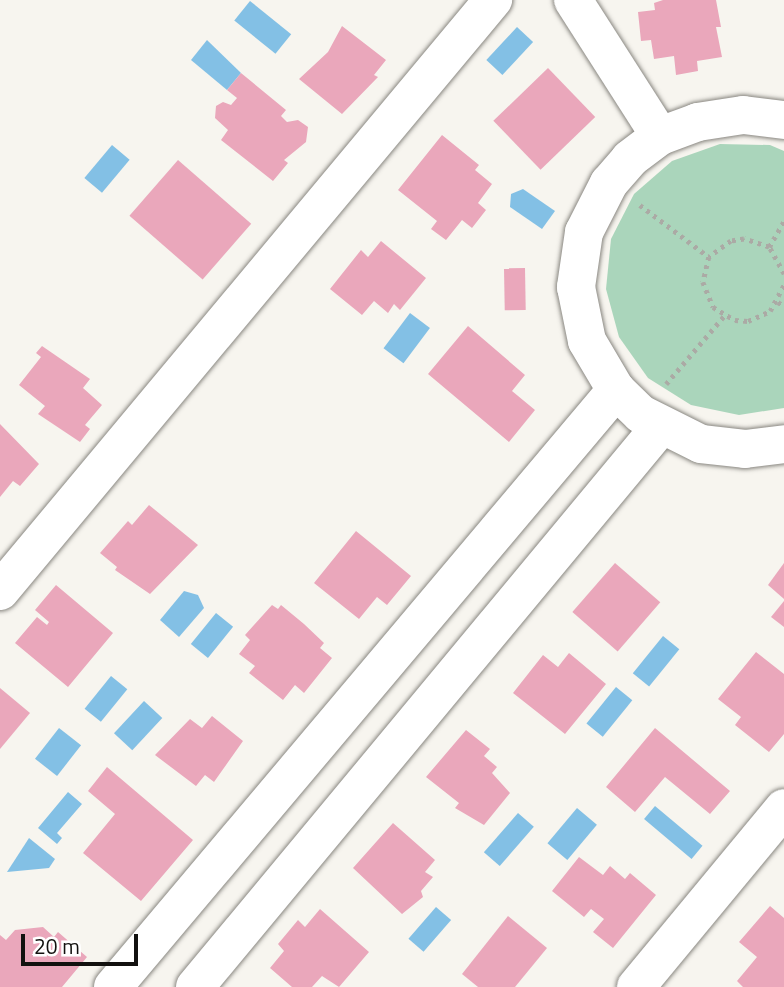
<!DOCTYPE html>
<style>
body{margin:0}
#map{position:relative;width:784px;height:987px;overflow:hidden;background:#f7f5ef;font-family:"Titillium Web",sans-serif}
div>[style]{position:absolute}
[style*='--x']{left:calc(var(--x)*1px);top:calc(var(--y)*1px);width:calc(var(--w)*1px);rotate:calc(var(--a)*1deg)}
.green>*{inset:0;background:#aad5bb}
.water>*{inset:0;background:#83c0e5;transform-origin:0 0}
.building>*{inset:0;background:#eaa7bb;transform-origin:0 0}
.path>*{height:4.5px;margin-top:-2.25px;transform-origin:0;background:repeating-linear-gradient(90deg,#abaaa5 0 3.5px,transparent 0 8.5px)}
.roads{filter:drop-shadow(0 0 2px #898781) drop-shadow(0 0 2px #898781)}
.minor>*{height:38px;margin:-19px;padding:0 19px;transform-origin:19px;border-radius:19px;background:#fff}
span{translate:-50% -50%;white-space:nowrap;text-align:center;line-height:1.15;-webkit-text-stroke:6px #fff;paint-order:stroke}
.scale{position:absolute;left:21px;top:934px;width:117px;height:32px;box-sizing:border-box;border:4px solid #12110f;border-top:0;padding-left:9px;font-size:21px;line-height:24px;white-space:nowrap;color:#12110f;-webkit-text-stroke:5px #fff;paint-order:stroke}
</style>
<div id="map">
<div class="green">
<div style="clip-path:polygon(720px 144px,770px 145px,784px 151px,784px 408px,739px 415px,691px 405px,648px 378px,619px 337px,606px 289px,611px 239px,634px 194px,672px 161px)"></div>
</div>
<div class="water">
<div style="left:250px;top:1px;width:53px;height:25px;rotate:39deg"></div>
<div style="left:517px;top:27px;width:22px;height:45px;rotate:43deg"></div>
<div style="clip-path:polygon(207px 40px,241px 73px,227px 90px,191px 60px)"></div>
<div style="left:112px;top:145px;width:23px;height:43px;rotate:40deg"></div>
<div style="clip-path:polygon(523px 189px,555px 211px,542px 229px,510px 207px,511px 194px)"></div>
<div style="left:410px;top:313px;width:25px;height:44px;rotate:37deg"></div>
<div style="clip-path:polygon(184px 591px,198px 595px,204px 608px,179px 637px,160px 620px)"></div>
<div style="left:216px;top:613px;width:22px;height:40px;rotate:39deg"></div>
<div style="left:663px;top:636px;width:21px;height:48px;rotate:39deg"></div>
<div style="left:111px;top:676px;width:21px;height:42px;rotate:39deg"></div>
<div style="left:616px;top:687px;width:21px;height:47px;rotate:39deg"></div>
<div style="left:144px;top:701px;width:25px;height:44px;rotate:43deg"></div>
<div style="left:59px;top:728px;width:28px;height:39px;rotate:38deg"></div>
<div style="clip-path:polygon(68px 792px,82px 804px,57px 833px,62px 838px,57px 844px,38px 828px)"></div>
<div style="left:655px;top:806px;width:62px;height:17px;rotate:40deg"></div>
<div style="left:577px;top:808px;width:26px;height:46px;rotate:40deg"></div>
<div style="left:518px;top:813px;width:21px;height:52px;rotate:41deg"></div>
<div style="clip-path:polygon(29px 838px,55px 859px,49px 868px,7px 872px)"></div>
<div style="left:436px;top:907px;width:20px;height:42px;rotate:41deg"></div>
</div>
<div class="building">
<div style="clip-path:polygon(663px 0,716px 0,721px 27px,716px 27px,722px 57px,697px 61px,698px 71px,676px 75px,674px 56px,654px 59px,651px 40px,641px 41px,638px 12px,655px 10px,654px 3px)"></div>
<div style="clip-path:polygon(342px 26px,386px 60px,374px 75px,378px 77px,342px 114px,299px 79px,328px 52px)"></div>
<div style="left:548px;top:68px;width:68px;height:76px;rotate:46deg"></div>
<div style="clip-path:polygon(241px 73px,286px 110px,281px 116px,287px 122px,298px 120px,308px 127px,306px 142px,284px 160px,288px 163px,273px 181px,221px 140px,228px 130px,215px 118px,216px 106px,223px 102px,231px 105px,237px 98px,227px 90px)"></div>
<div style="clip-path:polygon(442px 135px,479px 165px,475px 170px,492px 184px,478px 203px,486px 210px,472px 228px,462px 220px,446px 240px,431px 229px,437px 221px,398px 190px)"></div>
<div style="left:178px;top:160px;width:97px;height:74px;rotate:41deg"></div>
<div style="clip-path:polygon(381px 241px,426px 278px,400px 310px,394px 304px,388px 313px,374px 301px,362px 315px,330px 289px,361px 250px,368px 257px)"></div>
<div style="left:525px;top:268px;width:42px;height:21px;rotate:89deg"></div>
<div style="clip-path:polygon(468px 326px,525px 375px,512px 391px,535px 410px,509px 442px,428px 374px)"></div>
<div style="clip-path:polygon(42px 346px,90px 379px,83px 388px,102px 405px,85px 425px,90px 429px,80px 442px,38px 414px,45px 406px,19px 385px,41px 357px,36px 353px)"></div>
<div style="clip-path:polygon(0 424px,39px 464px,20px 486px,13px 481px,0 497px)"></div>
<div style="clip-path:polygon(149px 505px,198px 545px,150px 594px,115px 570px,117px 567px,100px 553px,128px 521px,132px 525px)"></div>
<div style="clip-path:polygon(356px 531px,411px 576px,387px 605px,377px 597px,359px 619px,314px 583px)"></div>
<div style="left:615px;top:563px;width:60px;height:65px;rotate:41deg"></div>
<div style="clip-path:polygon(784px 563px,784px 599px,768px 585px)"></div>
<div style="clip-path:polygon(56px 585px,113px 633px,68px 687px,15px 643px,37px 617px,47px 625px,49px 622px,35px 610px)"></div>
<div style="clip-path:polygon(784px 601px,784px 627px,771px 617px)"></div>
<div style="clip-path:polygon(272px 605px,278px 609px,281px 605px,304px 624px,324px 643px,320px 648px,332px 658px,304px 693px,295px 685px,283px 700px,249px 673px,255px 666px,239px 654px,250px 640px,245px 635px)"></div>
<div style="clip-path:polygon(756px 652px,784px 674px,784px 734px,769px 752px,735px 725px,741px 717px,718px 699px)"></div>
<div style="clip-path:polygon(569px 653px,606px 684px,565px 734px,513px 693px,543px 655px,558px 667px)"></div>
<div style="clip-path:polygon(0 688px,30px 713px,0 749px)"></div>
<div style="clip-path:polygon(212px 716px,243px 741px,214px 782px,205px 775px,196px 786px,155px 755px,190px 719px,202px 728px)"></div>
<div style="clip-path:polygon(655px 728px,730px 791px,710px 814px,665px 777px,635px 812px,606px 787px)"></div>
<div style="clip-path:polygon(466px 730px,490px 749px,484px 756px,497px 767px,492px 773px,510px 793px,484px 825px,455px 808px,459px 803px,426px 777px)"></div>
<div style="clip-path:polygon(107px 767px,193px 840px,141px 901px,83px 853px,115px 814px,88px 791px)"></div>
<div style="clip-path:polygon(393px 823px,435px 860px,425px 872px,433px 877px,421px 891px,423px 897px,402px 914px,353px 868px)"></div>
<div style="clip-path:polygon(579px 857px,603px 875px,610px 866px,625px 879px,630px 873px,656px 895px,613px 948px,593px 932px,604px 919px,591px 909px,584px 917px,552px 891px)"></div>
<div style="clip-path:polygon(770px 906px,784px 918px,784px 987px,743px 987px,737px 981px,757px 957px,739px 942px)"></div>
<div style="clip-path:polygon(320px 909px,369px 952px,339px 987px,322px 976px,312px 987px,292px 987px,270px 968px,284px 951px,278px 944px,298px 920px,305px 927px)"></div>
<div style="clip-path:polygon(508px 916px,547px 948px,515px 987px,478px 987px,462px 974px)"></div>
<div style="clip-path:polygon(43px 927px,54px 937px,58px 932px,87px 957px,62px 987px,0 987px,0 935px,6px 940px,15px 930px)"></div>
</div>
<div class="path">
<div style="--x:640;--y:205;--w:86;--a:37"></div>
<div style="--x:769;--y:247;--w:30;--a:-60"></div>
<div style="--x:784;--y:274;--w:31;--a:-119"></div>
<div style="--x:769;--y:247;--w:26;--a:-162"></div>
<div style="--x:744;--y:239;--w:13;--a:171"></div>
<div style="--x:731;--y:241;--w:27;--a:144"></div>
<div style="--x:709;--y:257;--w:26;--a:103"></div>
<div style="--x:703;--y:282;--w:27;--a:68"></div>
<div style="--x:713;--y:307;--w:26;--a:31"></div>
<div style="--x:735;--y:320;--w:13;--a:4"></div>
<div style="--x:748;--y:321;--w:24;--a:-24"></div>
<div style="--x:770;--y:311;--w:30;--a:-62"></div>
<div style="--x:778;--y:302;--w:7;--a:34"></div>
<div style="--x:666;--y:384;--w:89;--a:-49.5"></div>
</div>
<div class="roads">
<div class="minor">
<div style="--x:573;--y:0;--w:161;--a:57.4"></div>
<div style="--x:784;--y:120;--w:41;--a:-173"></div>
<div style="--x:743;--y:115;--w:46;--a:171.2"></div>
<div style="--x:698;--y:122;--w:40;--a:159.8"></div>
<div style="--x:660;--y:136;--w:38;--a:143"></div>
<div style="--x:630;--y:159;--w:32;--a:131"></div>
<div style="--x:609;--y:183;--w:55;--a:117"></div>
<div style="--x:584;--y:232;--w:56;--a:98.3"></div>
<div style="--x:576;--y:287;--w:55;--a:78.5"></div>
<div style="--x:587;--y:341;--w:57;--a:59.4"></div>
<div style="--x:616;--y:390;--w:35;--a:44"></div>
<div style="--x:641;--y:414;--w:67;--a:26.6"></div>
<div style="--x:701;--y:444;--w:44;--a:6.5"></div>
<div style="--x:745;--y:449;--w:39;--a:-7"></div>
<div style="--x:0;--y:591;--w:770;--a:-50.17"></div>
<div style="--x:113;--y:987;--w:781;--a:-49.88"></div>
<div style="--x:195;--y:987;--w:728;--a:-50.3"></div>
<div style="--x:636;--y:987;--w:232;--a:-50.4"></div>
</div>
</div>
<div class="scale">20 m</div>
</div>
